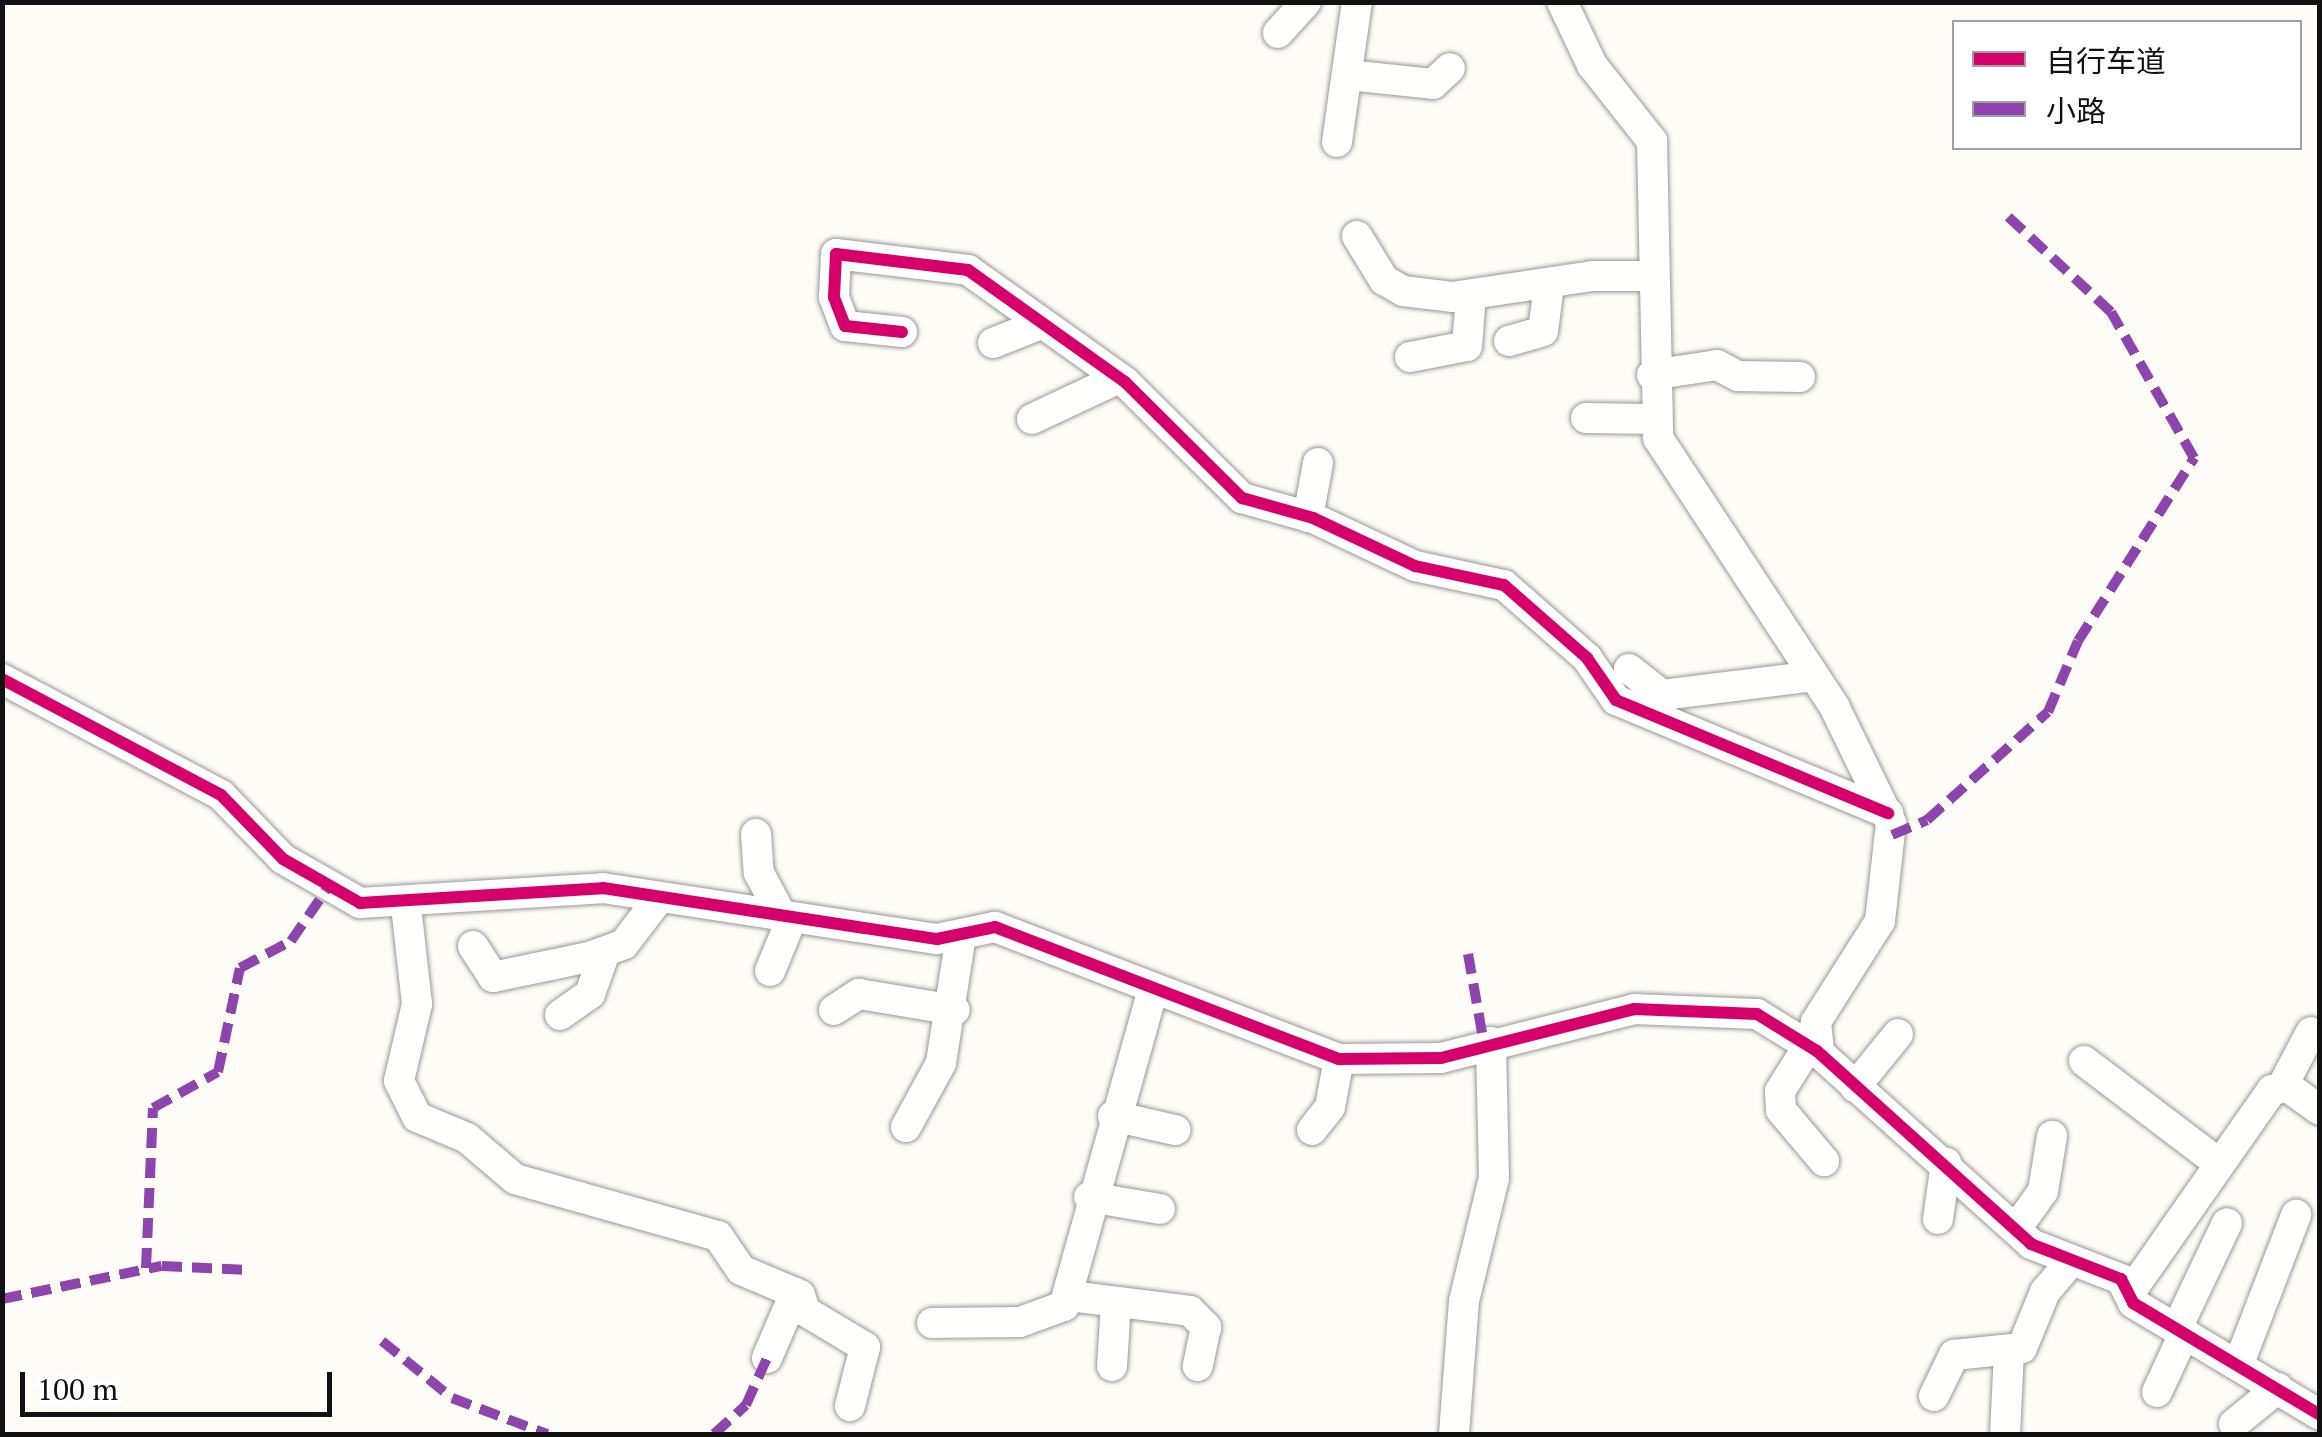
<!DOCTYPE html>
<meta charset="utf-8">
<style>
body{margin:0}
#map{position:relative;width:2322px;height:1437px;overflow:hidden;background:#fdfcf7;font-family:"PT Serif","Noto Sans SC",serif}
div>[style]{position:absolute}
[style*='--x']{left:calc(var(--x)*1px);top:calc(var(--y)*1px);width:calc(var(--w)*1px);rotate:calc(var(--a)*1deg)}
.roads{filter:drop-shadow(0 0 2px #979795) drop-shadow(0 0 2px #979795)}
.minor>*{height:30px;margin:-15px;padding:0 15px;transform-origin:15px;border-radius:15px;background:#fffffe}
.quiet>*{height:10px;margin-top:-5px;transform-origin:0;background:repeating-linear-gradient(90deg,#8e44ad 0 20px,transparent 0 30px)}
.cycleway>*{height:12px;margin:-6px;padding:0 6px;transform-origin:6px;border-radius:6px;background:#d6006c}
span{translate:-50% -50%;white-space:nowrap;text-align:center;line-height:1.15;-webkit-text-stroke:10px #fff;paint-order:stroke}
.frame{position:absolute;inset:0;border:5px solid #111;pointer-events:none}
.legend{position:absolute;left:1952px;top:20px;width:350px;height:130px;box-sizing:border-box;background:#fff;border:2px solid #a0a0a0;margin:0;padding:12px 18px;list-style:none;font-size:30px;color:#111}
.legend li{display:flex;align-items:center;gap:20px;height:50px}
.legend b{width:50px;border:2px solid #a0a0a0}
.scale{position:absolute;left:20px;top:1372px;width:312px;height:45px;box-sizing:border-box;border:5px solid #111;border-top:0;padding-left:12px;font-size:30px;line-height:35px;white-space:nowrap;color:#111;-webkit-text-stroke:8px #fff;paint-order:stroke}
</style>
<div id="map">
<div class="roads">
<div class="minor">
<div style="--x:1562;--y:2;--w:70;--a:64.5"></div>
<div style="--x:1592;--y:65;--w:97;--a:51.7"></div>
<div style="--x:1652;--y:141;--w:297;--a:88.8"></div>
<div style="--x:1658;--y:438;--w:321;--a:56.7"></div>
<div style="--x:1834;--y:706;--w:130;--a:64"></div>
<div style="--x:1891;--y:823;--w:99;--a:96.4"></div>
<div style="--x:1880;--y:921;--w:120;--a:122.4"></div>
<div style="--x:1816;--y:1022;--w:31;--a:84"></div>
<div style="--x:1278;--y:33;--w:42;--a:-47.9"></div>
<div style="--x:1348;--y:75;--w:85;--a:6"></div>
<div style="--x:1433;--y:84;--w:23;--a:-43"></div>
<div style="--x:1337;--y:142;--w:141;--a:-81.9"></div>
<div style="--x:1357;--y:236;--w:52;--a:58.5"></div>
<div style="--x:1384;--y:280;--w:22;--a:30"></div>
<div style="--x:1403;--y:291;--w:49;--a:7"></div>
<div style="--x:1452;--y:297;--w:142;--a:-8.5"></div>
<div style="--x:1592;--y:276;--w:62;--a:0"></div>
<div style="--x:902;--y:332;--w:57;--a:-174"></div>
<div style="--x:845;--y:326;--w:31;--a:-111"></div>
<div style="--x:834;--y:297;--w:43;--a:-87.3"></div>
<div style="--x:836;--y:254;--w:133;--a:6.9"></div>
<div style="--x:968;--y:270;--w:193;--a:35.5"></div>
<div style="--x:1125;--y:382;--w:165;--a:44.8"></div>
<div style="--x:1242;--y:498;--w:74;--a:15.7"></div>
<div style="--x:1313;--y:518;--w:113;--a:25.2"></div>
<div style="--x:1415;--y:566;--w:91;--a:12.1"></div>
<div style="--x:1504;--y:585;--w:111;--a:41.3"></div>
<div style="--x:1587;--y:658;--w:51;--a:55.4"></div>
<div style="--x:1616;--y:700;--w:295;--a:22.6"></div>
<div style="--x:1509;--y:341;--w:35;--a:-16"></div>
<div style="--x:1543;--y:331;--w:46;--a:-82.6"></div>
<div style="--x:993;--y:343;--w:46;--a:-21.6"></div>
<div style="--x:1410;--y:357;--w:58;--a:-10.9"></div>
<div style="--x:1467;--y:346;--w:51;--a:-85.5"></div>
<div style="--x:1652;--y:375;--w:66;--a:-8.7"></div>
<div style="--x:1717;--y:365;--w:24;--a:28"></div>
<div style="--x:1738;--y:376;--w:62;--a:0.9"></div>
<div style="--x:1586;--y:418;--w:67;--a:0.9"></div>
<div style="--x:1032;--y:419;--w:96;--a:-25.2"></div>
<div style="--x:1308;--y:517;--w:55;--a:-79.5"></div>
<div style="--x:1629;--y:669;--w:42;--a:38.2"></div>
<div style="--x:1662;--y:695;--w:153;--a:-7.1"></div>
<div style="--x:2;--y:679;--w:248;--a:27.9"></div>
<div style="--x:221;--y:795;--w:89;--a:45.9"></div>
<div style="--x:283;--y:859;--w:89;--a:29.7"></div>
<div style="--x:360;--y:903;--w:243;--a:-3.5"></div>
<div style="--x:603;--y:888;--w:338;--a:8.7"></div>
<div style="--x:937;--y:939;--w:59;--a:-11.7"></div>
<div style="--x:995;--y:927;--w:368;--a:21"></div>
<div style="--x:1339;--y:1059;--w:102;--a:-0.6"></div>
<div style="--x:1441;--y:1058;--w:199;--a:-14.2"></div>
<div style="--x:1634;--y:1009;--w:123;--a:2.3"></div>
<div style="--x:1757;--y:1014;--w:70;--a:31.7"></div>
<div style="--x:1817;--y:1051;--w:288;--a:42"></div>
<div style="--x:2031;--y:1244;--w:97;--a:21.3"></div>
<div style="--x:2121;--y:1279;--w:27;--a:63"></div>
<div style="--x:2133;--y:1303;--w:218;--a:30.9"></div>
<div style="--x:756;--y:834;--w:39;--a:86"></div>
<div style="--x:759;--y:873;--w:49;--a:61.9"></div>
<div style="--x:406;--y:906;--w:99;--a:83.6"></div>
<div style="--x:417;--y:1004;--w:79;--a:103.2"></div>
<div style="--x:399;--y:1081;--w:40;--a:63.4"></div>
<div style="--x:417;--y:1117;--w:54;--a:22.8"></div>
<div style="--x:467;--y:1138;--w:63;--a:40.5"></div>
<div style="--x:515;--y:1179;--w:211;--a:15.7"></div>
<div style="--x:718;--y:1236;--w:41;--a:55.9"></div>
<div style="--x:741;--y:1270;--w:64;--a:23"></div>
<div style="--x:800;--y:1295;--w:17;--a:73"></div>
<div style="--x:805;--y:1311;--w:70;--a:31"></div>
<div style="--x:865;--y:1347;--w:61;--a:104.3"></div>
<div style="--x:473;--y:946;--w:37;--a:57"></div>
<div style="--x:493;--y:977;--w:98;--a:-11.8"></div>
<div style="--x:589;--y:957;--w:37;--a:-20"></div>
<div style="--x:624;--y:944;--w:59;--a:-52.5"></div>
<div style="--x:770;--y:971;--w:57;--a:-67.5"></div>
<div style="--x:834;--y:1010;--w:30;--a:-33"></div>
<div style="--x:859;--y:994;--w:97;--a:9.5"></div>
<div style="--x:560;--y:1015;--w:37;--a:-35"></div>
<div style="--x:590;--y:994;--w:45;--a:-70.3"></div>
<div style="--x:1809;--y:1045;--w:54;--a:122.2"></div>
<div style="--x:1780;--y:1091;--w:19;--a:87"></div>
<div style="--x:1781;--y:1110;--w:67;--a:49.9"></div>
<div style="--x:2084;--y:1061;--w:167;--a:37.2"></div>
<div style="--x:1855;--y:1087;--w:68;--a:-50.9"></div>
<div style="--x:2282;--y:1087;--w:62;--a:-62.2"></div>
<div style="--x:1113;--y:1116;--w:64;--a:12.7"></div>
<div style="--x:906;--y:1127;--w:73;--a:-61.3"></div>
<div style="--x:941;--y:1063;--w:129;--a:-81.1"></div>
<div style="--x:1312;--y:1130;--w:29;--a:-52"></div>
<div style="--x:1330;--y:1107;--w:49;--a:-79.4"></div>
<div style="--x:1089;--y:1197;--w:72;--a:9.6"></div>
<div style="--x:1938;--y:1219;--w:57;--a:-81.9"></div>
<div style="--x:2016;--y:1229;--w:47;--a:-54.6"></div>
<div style="--x:2043;--y:1191;--w:56;--a:-80.7"></div>
<div style="--x:2129;--y:1294;--w:249;--a:-55"></div>
<div style="--x:2272;--y:1090;--w:16;--a:-11"></div>
<div style="--x:2288;--y:1087;--w:39;--a:36"></div>
<div style="--x:1070;--y:1296;--w:121;--a:7.1"></div>
<div style="--x:1190;--y:1311;--w:23;--a:45"></div>
<div style="--x:1206;--y:1327;--w:40;--a:102"></div>
<div style="--x:932;--y:1323;--w:88;--a:-0.7"></div>
<div style="--x:1020;--y:1322;--w:47;--a:-20"></div>
<div style="--x:1064;--y:1306;--w:326;--a:-74.3"></div>
<div style="--x:2177;--y:1328;--w:116;--a:-64.5"></div>
<div style="--x:767;--y:1358;--w:71;--a:-66.7"></div>
<div style="--x:2239;--y:1363;--w:159;--a:-68.9"></div>
<div style="--x:1112;--y:1366;--w:62;--a:-86.3"></div>
<div style="--x:2157;--y:1392;--w:66;--a:-65"></div>
<div style="--x:1934;--y:1396;--w:46;--a:-64"></div>
<div style="--x:1954;--y:1355;--w:68;--a:-5.9"></div>
<div style="--x:2022;--y:1348;--w:61;--a:-67.7"></div>
<div style="--x:2045;--y:1292;--w:40;--a:-50"></div>
<div style="--x:2234;--y:1424;--w:57;--a:-39.3"></div>
<div style="--x:1454;--y:1434;--w:133;--a:-85.7"></div>
<div style="--x:1464;--y:1301;--w:127;--a:-76.3"></div>
<div style="--x:1494;--y:1178;--w:136;--a:-91.3"></div>
<div style="--x:2005;--y:1434;--w:83;--a:-87.2"></div>
</div>
</div>
<div class="quiet">
<div style="--x:1892;--y:835;--w:38;--a:-23"></div>
<div style="--x:1927;--y:820;--w:162;--a:-41.8"></div>
<div style="--x:2048;--y:712;--w:77;--a:-67.1"></div>
<div style="--x:2078;--y:641;--w:217;--a:-57.6"></div>
<div style="--x:2194;--y:458;--w:168;--a:-119.6"></div>
<div style="--x:2111;--y:312;--w:144;--a:-137.2"></div>
<div style="--x:1468;--y:954;--w:91;--a:79.9"></div>
<div style="--x:146;--y:1268;--w:160;--a:-87.5"></div>
<div style="--x:153;--y:1108;--w:74;--a:-29"></div>
<div style="--x:218;--y:1072;--w:106;--a:-78.1"></div>
<div style="--x:240;--y:968;--w:58;--a:-27.9"></div>
<div style="--x:291;--y:941;--w:63;--a:-55.3"></div>
<div style="--x:2;--y:1299;--w:163;--a:-11.7"></div>
<div style="--x:162;--y:1266;--w:87;--a:2.6"></div>
<div style="--x:382;--y:1341;--w:90;--a:39.2"></div>
<div style="--x:452;--y:1398;--w:102;--a:20.8"></div>
<div style="--x:714;--y:1434;--w:43;--a:-42.2"></div>
<div style="--x:746;--y:1405;--w:51;--a:-65.9"></div>
</div>
<div class="cycleway">
<div style="--x:902;--y:332;--w:57;--a:-174"></div>
<div style="--x:845;--y:326;--w:31;--a:-111"></div>
<div style="--x:834;--y:297;--w:43;--a:-87.3"></div>
<div style="--x:836;--y:254;--w:133;--a:6.9"></div>
<div style="--x:968;--y:270;--w:193;--a:35.5"></div>
<div style="--x:1125;--y:382;--w:165;--a:44.8"></div>
<div style="--x:1242;--y:498;--w:74;--a:15.7"></div>
<div style="--x:1313;--y:518;--w:113;--a:25.2"></div>
<div style="--x:1415;--y:566;--w:91;--a:12.1"></div>
<div style="--x:1504;--y:585;--w:111;--a:41.3"></div>
<div style="--x:1587;--y:658;--w:51;--a:55.4"></div>
<div style="--x:1616;--y:700;--w:295;--a:22.6"></div>
<div style="--x:2;--y:679;--w:248;--a:27.9"></div>
<div style="--x:221;--y:795;--w:89;--a:45.9"></div>
<div style="--x:283;--y:859;--w:89;--a:29.7"></div>
<div style="--x:360;--y:903;--w:243;--a:-3.5"></div>
<div style="--x:603;--y:888;--w:338;--a:8.7"></div>
<div style="--x:937;--y:939;--w:59;--a:-11.7"></div>
<div style="--x:995;--y:927;--w:368;--a:21"></div>
<div style="--x:1339;--y:1059;--w:102;--a:-0.6"></div>
<div style="--x:1441;--y:1058;--w:199;--a:-14.2"></div>
<div style="--x:1634;--y:1009;--w:123;--a:2.3"></div>
<div style="--x:1757;--y:1014;--w:70;--a:31.7"></div>
<div style="--x:1817;--y:1051;--w:288;--a:42"></div>
<div style="--x:2031;--y:1244;--w:97;--a:21.3"></div>
<div style="--x:2121;--y:1279;--w:27;--a:63"></div>
<div style="--x:2133;--y:1303;--w:218;--a:30.9"></div>
</div>
<div class="frame"></div>
<ul class="legend">
<li><b style="height:12px;background:#d6006c"></b>自行车道</li>
<li><b style="height:12px;background:#8e44ad"></b>小路</li>
</ul>
<div class="scale">100 m</div>
</div>
